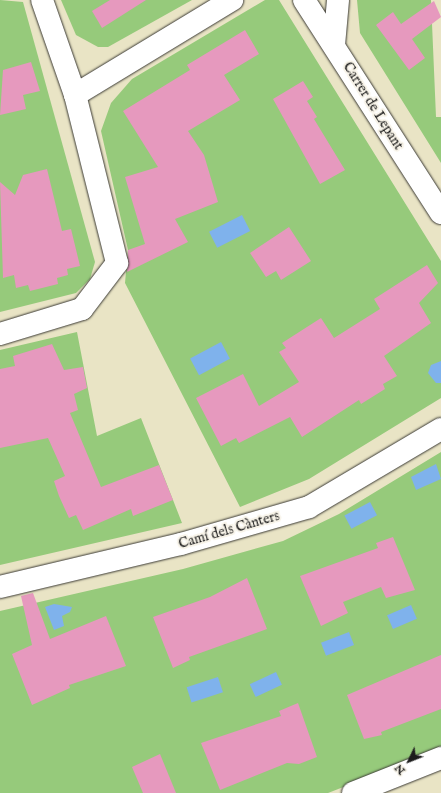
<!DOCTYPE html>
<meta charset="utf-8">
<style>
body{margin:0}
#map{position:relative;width:441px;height:793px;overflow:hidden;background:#e9e4c5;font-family:"IM FELL English",serif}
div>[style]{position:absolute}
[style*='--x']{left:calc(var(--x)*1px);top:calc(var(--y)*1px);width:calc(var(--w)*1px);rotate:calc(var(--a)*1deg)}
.green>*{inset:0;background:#96ca7b}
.water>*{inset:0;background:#7fb2ec;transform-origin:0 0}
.building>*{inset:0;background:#e699be}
.roads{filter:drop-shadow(0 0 1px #3b3a35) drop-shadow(0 0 1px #3b3a35)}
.minor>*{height:22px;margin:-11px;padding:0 11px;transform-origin:11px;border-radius:11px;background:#fff}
span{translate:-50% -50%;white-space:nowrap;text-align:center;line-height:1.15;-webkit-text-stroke:4px #f7f3e8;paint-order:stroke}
.street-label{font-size:14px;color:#1c1c1c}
.north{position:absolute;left:389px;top:741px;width:40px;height:40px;-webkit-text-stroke:3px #f7f3e8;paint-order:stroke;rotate:227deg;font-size:11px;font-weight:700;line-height:16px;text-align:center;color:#1c1c1c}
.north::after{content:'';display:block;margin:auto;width:14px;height:18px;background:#1c1c1c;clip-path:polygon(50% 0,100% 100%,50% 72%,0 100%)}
</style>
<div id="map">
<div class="green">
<div style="clip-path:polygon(0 0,23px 2px,95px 262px,90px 279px,76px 293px,0 312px)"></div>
<div style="clip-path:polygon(61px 0,192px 0,108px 47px,98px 47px,76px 35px)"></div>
<div style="clip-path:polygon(265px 0,279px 0,441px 261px,441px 398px,309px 479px,240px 507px,125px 283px,128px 250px,101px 131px,111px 103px,132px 79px)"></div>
<div style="clip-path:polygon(357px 0,431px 0,436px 117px,441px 117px,441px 163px,360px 33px)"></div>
<div style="clip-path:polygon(77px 332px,97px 436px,141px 418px,182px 523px,0 565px,0 350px)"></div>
<div style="clip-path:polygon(441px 452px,441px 749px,328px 793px,0 793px,0 611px,183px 569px,283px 541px,339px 514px)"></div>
</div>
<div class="water">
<div style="left:242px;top:215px;width:18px;height:37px;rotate:63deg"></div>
<div style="left:221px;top:342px;width:19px;height:35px;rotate:62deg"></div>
<div style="clip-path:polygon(441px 361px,441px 383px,436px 383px,428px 373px,431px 365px)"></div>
<div style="clip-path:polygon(436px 464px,441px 479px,416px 490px,411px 477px)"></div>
<div style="left:370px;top:502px;width:15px;height:29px;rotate:62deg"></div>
<div style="clip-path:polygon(54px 604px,72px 607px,70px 612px,62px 616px,64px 626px,54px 630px,45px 607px)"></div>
<div style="left:411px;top:605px;width:15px;height:26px;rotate:67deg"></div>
<div style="left:349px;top:632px;width:14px;height:30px;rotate:69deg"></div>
<div style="left:276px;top:672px;width:14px;height:29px;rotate:65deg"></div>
<div style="left:218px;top:677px;width:16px;height:33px;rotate:72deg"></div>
</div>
<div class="building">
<div style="clip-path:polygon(110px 0,146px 0,102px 28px,92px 11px)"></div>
<div style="clip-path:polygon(434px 1px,441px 17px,412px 39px,425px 58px,409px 70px,376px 25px,393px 12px,401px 24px)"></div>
<div style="clip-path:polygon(245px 30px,259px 54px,224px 75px,240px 100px,188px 131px,204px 155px,218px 202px,175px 219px,188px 242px,127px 272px,128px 250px,145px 244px,125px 177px,158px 167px,123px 111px,190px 70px,187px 65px)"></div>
<div style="clip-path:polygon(31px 62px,40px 91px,23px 95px,26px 109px,0 115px,3px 70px)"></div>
<div style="clip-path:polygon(303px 81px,313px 97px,307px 101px,317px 117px,314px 119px,345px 170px,320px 184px,273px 99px)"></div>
<div style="clip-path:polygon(47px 169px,62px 231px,71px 229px,80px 266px,67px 269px,68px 275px,57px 278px,58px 284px,30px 291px,28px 285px,16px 288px,14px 275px,3px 278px,0 182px,15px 195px,23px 175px)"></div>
<div style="clip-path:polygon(289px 227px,311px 261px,281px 280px,276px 271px,266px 277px,250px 253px)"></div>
<div style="clip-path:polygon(427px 265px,438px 283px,419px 303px,431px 323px,384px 356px,397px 376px,383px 384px,385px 389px,361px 404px,359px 400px,302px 437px,290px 417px,239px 443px,236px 438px,221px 446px,196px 398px,243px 374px,259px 406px,299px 382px,279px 352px,286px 348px,282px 343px,321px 318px,334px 338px,380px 309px,374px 299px)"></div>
<div style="clip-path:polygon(52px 344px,64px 370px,83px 367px,87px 388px,74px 394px,78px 410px,70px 413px,101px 487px,159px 465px,173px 500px,133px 516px,131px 509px,83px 530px,76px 515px,69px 518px,59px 496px,54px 481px,65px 476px,48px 438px,0 448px,0 369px,15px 366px,13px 356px)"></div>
<div style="clip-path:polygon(393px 537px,415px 590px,386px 598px,381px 587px,343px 602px,348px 613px,321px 626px,300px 576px,378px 548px,376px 543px)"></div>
<div style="clip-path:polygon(247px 578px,267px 629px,189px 657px,190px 660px,173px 668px,153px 617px,210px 597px)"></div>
<div style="clip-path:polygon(33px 593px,50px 639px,106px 616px,126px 666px,69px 685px,70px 688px,32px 705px,12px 654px,32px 645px,21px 596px)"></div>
<div style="clip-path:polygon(441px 655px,441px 709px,381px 732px,382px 735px,364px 739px,347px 695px)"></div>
<div style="clip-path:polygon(298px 703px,317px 757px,299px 764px,287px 763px,220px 790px,201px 743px,281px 716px,279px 711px)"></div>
<div style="clip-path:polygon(160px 754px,176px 793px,143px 793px,132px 767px)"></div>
</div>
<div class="roads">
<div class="minor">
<div style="--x:42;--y:0;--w:101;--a:70.8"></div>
<div style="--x:75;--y:95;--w:184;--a:-31.2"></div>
<div style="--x:304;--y:0;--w:253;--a:57.3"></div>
<div style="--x:334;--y:45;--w:45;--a:-84.9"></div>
<div style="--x:0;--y:334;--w:86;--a:-17"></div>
<div style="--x:82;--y:309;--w:58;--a:-52.7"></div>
<div style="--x:117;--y:263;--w:173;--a:-104"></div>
<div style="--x:0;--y:587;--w:186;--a:-13.4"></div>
<div style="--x:181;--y:544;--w:133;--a:-16.1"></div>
<div style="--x:309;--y:507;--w:153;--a:-30.6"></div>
<div style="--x:353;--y:793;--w:95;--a:-21.7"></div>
</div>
</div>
<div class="street-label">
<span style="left:373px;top:106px;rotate:58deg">Carrer de Lepant</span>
<span style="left:229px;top:530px;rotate:-16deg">Camí dels Cànters</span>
</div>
<div class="north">N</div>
</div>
